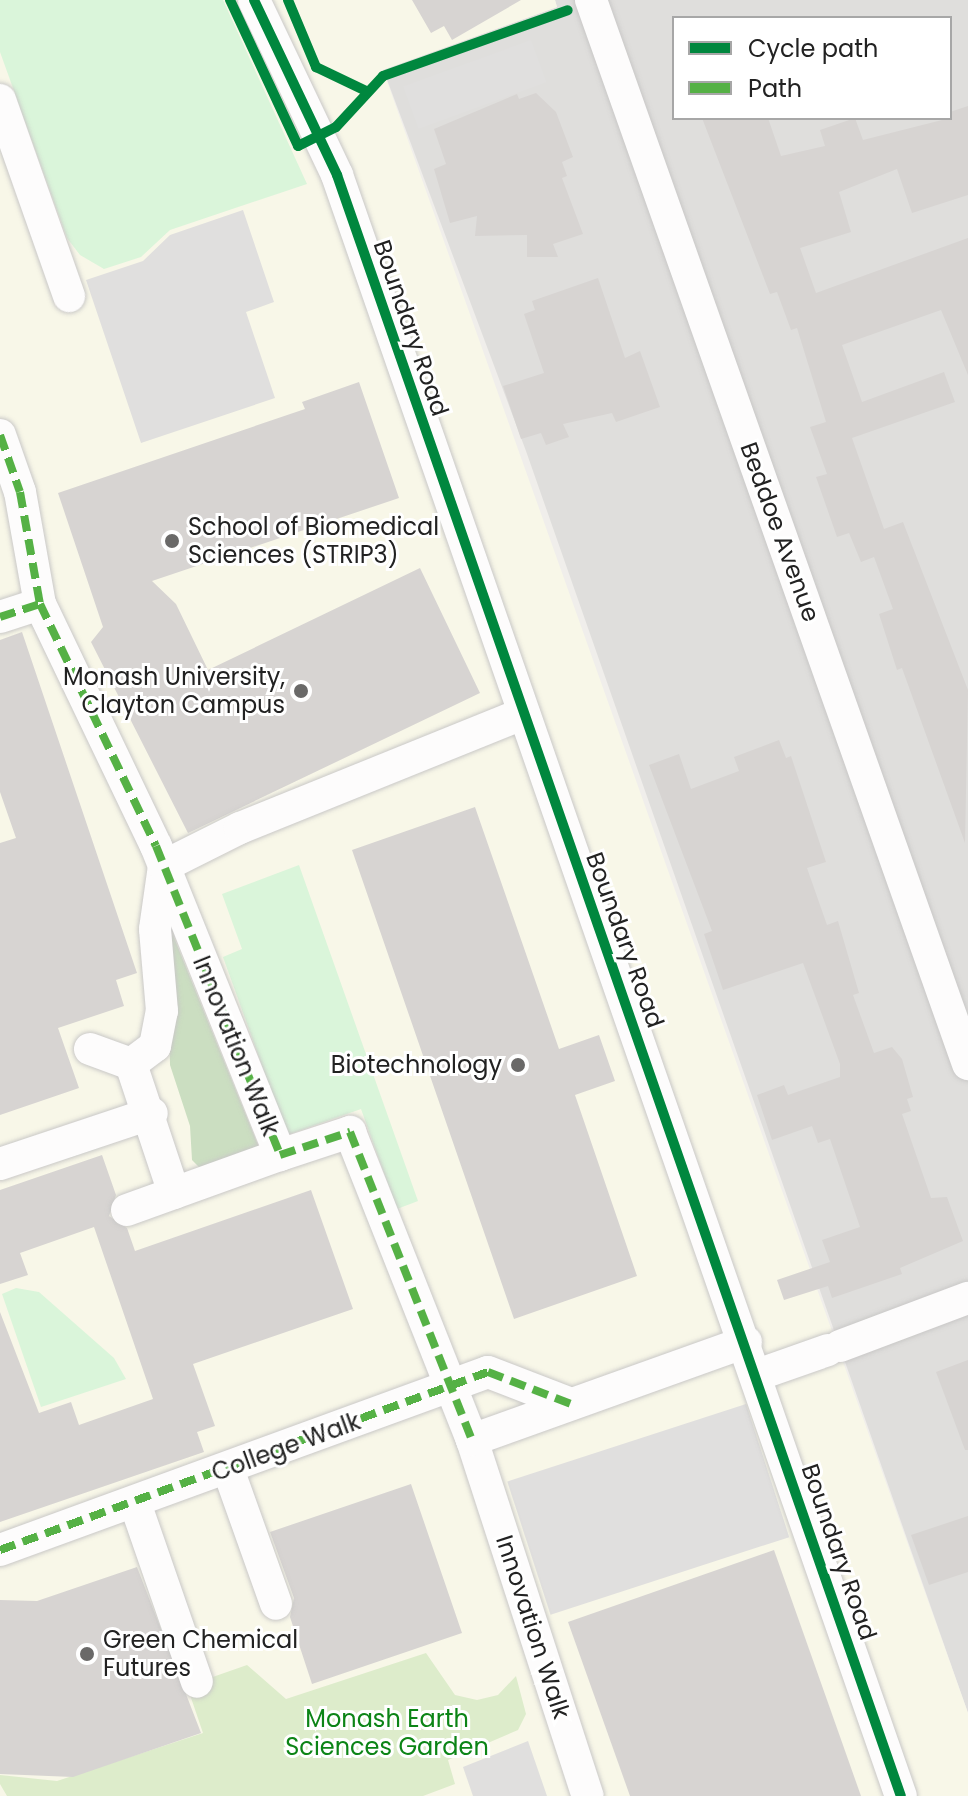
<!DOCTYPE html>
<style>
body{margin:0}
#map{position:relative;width:968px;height:1796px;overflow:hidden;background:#f0eeeb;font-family:Poppins,sans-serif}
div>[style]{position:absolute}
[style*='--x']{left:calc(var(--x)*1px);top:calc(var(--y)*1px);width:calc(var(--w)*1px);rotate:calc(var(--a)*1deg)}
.residential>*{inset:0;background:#dfdedc}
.education>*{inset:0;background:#f8f7e8}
.grass>*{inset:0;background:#ddeccb}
.forest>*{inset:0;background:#cbdec1}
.park>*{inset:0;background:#daf5da}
.parking>*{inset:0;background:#e0dfde;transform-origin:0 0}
.building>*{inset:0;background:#d7d4d2}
.roads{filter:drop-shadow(0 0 2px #c9c8c7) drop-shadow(0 0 2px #c9c8c7)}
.minor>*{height:32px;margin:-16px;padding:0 16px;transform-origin:16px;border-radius:16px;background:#fdfcfc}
.quiet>*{height:8px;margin-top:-4px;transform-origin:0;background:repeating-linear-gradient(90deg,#55b145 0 16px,transparent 0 24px)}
.cycleway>*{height:10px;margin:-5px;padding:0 5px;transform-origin:5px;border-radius:5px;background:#00873e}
.dots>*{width:22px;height:22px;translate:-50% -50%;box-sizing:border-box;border:4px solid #fff;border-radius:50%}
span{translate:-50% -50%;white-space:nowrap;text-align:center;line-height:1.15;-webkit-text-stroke:6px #fff;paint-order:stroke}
.street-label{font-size:24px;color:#222}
.poi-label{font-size:24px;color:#222}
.left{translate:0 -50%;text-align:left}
.right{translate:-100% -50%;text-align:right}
.park-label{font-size:24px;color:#0c8416}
.legend{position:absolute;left:672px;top:16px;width:280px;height:104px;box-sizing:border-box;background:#fff;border:2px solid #a7a7a7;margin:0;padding:10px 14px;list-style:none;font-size:24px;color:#222}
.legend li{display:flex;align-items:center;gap:16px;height:40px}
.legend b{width:40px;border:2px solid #a7a7a7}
</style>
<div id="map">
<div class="residential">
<div style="clip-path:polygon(evenodd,555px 0,968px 0,968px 1713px,526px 451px,383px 69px,557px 7px,555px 0,674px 18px,950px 18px,950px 118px,674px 118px,674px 18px)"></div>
</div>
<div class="education">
<div style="clip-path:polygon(0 0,555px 0,557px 7px,383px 70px,968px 1713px,968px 1796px,0 1796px)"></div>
</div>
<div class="grass">
<div style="clip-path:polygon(426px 1653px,455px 1695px,477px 1700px,498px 1695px,516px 1676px,526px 1714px,518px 1730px,448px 1760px,455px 1784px,423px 1796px,7px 1796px,0 1784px,0 1775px,57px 1781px,203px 1733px,187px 1686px,247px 1665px,286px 1699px)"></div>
</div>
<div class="forest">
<div style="clip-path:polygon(173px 935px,260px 1150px,204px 1172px,192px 1160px,190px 1126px,170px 1065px,167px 941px)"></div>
</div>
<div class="park">
<div style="clip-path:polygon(0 0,223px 0,307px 184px,170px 230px,141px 257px,104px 269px,80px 255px,67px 238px,0 52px)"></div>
<div style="clip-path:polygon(299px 865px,418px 1201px,397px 1209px,361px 1109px,287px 1135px,223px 957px,242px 949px,222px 894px)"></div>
<div style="clip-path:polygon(16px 1288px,39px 1292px,114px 1358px,126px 1379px,41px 1407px,2px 1294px)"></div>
</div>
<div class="parking">
<div style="left:531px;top:40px;width:45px;height:136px;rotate:70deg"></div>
<div style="clip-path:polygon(243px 210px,274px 302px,246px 312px,275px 398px,141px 443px,86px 280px,143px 261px,170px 235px)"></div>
<div style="left:746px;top:1404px;width:140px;height:251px;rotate:72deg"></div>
<div style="clip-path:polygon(528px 1741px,547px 1796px,473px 1796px,463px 1767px)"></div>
</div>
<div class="building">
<div style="clip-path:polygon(412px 0,521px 0,452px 40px,444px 26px,431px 33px)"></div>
<div style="clip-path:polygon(536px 93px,556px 112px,573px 157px,562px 162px,567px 176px,562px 178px,583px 234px,553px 244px,558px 257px,527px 257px,527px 235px,475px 236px,477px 216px,450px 223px,434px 169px,446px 164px,434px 129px,517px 94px,519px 99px)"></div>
<div style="clip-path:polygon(968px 106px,968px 195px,912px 213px,897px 169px,839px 192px,851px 232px,800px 248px,816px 293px,968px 238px,968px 375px,941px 310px,842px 345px,862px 402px,944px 372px,955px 402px,852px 438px,884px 529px,903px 522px,968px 690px,965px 843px,902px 668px,897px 670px,879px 614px,893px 609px,874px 557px,861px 562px,849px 533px,837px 537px,816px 477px,827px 474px,810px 427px,826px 422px,797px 328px,791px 330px,777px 292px,770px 294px,702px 118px,768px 118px,781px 156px,825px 146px,820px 130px,855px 118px,863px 140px,950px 118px,950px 112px)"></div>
<div style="clip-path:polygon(598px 278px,625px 358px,640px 351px,660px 407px,616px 422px,612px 413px,563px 424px,569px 437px,546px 445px,541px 433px,521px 439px,503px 386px,544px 373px,524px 314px,535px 310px,532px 301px)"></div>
<div style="clip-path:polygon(359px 382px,399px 498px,152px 581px,176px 604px,208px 670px,420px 568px,480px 693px,188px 833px,91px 642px,103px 627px,58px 493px,305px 409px,302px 402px)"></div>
<div style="clip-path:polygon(22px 632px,137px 973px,116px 980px,124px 1006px,58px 1028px,79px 1088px,0 1115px,0 843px,16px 838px,0 792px,0 640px)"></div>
<div style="clip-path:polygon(779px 740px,786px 758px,791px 756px,826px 862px,807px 868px,827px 925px,838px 921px,859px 993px,853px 995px,874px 1053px,892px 1047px,902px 1059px,913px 1097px,907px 1099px,911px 1111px,902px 1114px,931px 1198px,947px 1197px,963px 1241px,900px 1268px,902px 1274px,832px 1298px,828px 1286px,784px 1300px,777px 1280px,830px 1262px,822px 1240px,860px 1227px,830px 1139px,818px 1143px,812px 1126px,772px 1140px,757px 1095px,784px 1085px,788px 1095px,840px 1077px,840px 1064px,803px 963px,723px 990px,704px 934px,712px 931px,649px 765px,679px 754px,691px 789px,739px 771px,734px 757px)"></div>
<div style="clip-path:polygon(475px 807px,559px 1049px,599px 1035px,615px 1081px,575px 1095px,637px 1276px,514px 1319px,352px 850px)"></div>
<div style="clip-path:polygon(102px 1155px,116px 1195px,109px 1216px,127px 1228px,135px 1251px,311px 1190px,353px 1309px,193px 1364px,215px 1426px,197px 1432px,204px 1452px,0 1522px,0 1312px,39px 1413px,71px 1402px,79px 1425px,153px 1399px,94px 1227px,20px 1253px,28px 1275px,0 1284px,0 1190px)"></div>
<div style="clip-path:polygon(968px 1360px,968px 1450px,965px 1450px,936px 1372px)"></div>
<div style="clip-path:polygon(411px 1484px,462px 1633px,312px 1684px,290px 1617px,294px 1598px,270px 1532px)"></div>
<div style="clip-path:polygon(968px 1516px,968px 1572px,929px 1585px,911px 1535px)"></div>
<div style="clip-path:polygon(774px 1550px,861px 1796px,630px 1796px,568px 1622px)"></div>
<div style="clip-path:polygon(137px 1567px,201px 1733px,73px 1777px,0 1774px,0 1600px,37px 1601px)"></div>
</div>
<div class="roads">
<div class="minor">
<div style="--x:254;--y:0;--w:194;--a:64.6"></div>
<div style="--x:337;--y:175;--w:1716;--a:70.82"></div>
<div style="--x:591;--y:0;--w:1129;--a:70.49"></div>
<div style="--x:0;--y:100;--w:208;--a:70.6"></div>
<div style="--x:0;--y:435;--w:60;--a:70.7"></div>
<div style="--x:20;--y:492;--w:114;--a:79.9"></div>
<div style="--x:40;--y:604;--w:268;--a:64.4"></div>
<div style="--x:156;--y:846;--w:333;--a:68.1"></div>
<div style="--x:280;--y:1155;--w:74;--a:-18.2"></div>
<div style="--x:350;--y:1132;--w:331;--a:68.4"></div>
<div style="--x:472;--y:1440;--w:374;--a:72"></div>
<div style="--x:0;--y:617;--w:42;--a:-18"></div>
<div style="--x:90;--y:1049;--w:44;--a:20.1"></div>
<div style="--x:131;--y:1064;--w:136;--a:71.6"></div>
<div style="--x:131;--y:1064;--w:30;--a:-37"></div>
<div style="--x:155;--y:1046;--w:36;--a:-79"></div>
<div style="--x:162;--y:1011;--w:82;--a:-94.9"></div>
<div style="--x:155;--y:929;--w:64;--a:-81.9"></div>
<div style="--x:164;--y:866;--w:85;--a:-26.6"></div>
<div style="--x:240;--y:828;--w:306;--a:-22"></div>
<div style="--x:0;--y:1164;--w:160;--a:-18.5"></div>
<div style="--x:127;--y:1210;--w:163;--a:-19.8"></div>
<div style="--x:840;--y:1346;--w:137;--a:-20.6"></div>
<div style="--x:757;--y:1375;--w:75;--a:-19.4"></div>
<div style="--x:472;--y:1440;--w:291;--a:-19.7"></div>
<div style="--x:228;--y:1469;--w:143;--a:70.4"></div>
<div style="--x:135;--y:1503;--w:189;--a:70.9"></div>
<div style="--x:0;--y:1550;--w:519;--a:-20.04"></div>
<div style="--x:488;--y:1372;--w:89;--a:21.1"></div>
</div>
</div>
<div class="quiet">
<div style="--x:0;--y:435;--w:60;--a:70.7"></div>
<div style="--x:20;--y:492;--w:114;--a:79.9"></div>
<div style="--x:40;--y:604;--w:268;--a:64.4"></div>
<div style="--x:156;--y:846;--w:333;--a:68.1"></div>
<div style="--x:280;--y:1155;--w:74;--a:-18.2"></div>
<div style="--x:350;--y:1132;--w:331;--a:68.4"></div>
<div style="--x:0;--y:617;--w:42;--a:-18"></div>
<div style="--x:0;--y:1550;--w:519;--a:-20.04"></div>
<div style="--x:488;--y:1372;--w:89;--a:21.1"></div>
</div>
<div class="cycleway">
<div style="--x:230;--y:0;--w:161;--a:65"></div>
<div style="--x:298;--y:146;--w:42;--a:-26.6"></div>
<div style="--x:336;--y:127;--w:69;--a:-47.3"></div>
<div style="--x:383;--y:76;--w:196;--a:-19.6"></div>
<div style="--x:254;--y:0;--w:194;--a:64.6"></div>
<div style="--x:337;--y:175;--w:1716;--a:70.82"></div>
<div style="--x:288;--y:0;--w:73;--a:67.3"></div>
<div style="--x:316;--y:67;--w:55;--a:25.6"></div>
</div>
<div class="dots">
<div style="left:172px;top:541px;background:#6a6968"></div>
<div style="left:301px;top:691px;background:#6a6968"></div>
<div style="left:518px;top:1065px;background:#6a6968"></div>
<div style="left:87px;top:1654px;background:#6a6968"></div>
</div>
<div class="street-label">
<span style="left:411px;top:328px;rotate:71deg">Boundary Road</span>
<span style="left:780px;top:532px;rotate:70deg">Beddoe Avenue</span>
<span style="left:625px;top:940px;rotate:70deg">Boundary Road</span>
<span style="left:236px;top:1046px;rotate:68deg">Innovation Walk</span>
<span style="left:286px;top:1447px;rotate:-20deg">College Walk</span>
<span style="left:839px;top:1552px;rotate:71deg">Boundary Road</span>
<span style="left:533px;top:1627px;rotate:72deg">Innovation Walk</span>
</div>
<div class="poi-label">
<span class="left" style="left:188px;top:541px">School of Biomedical<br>Sciences (STRIP3)</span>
<span class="right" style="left:285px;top:691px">Monash University,<br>Clayton Campus</span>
<span class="right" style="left:502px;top:1065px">Biotechnology</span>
<span class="left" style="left:103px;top:1654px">Green Chemical<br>Futures</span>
</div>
<div class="park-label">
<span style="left:387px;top:1733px">Monash Earth<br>Sciences Garden</span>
</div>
<ul class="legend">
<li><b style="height:10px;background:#00873e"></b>Cycle path</li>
<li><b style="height:10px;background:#55b145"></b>Path</li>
</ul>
</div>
